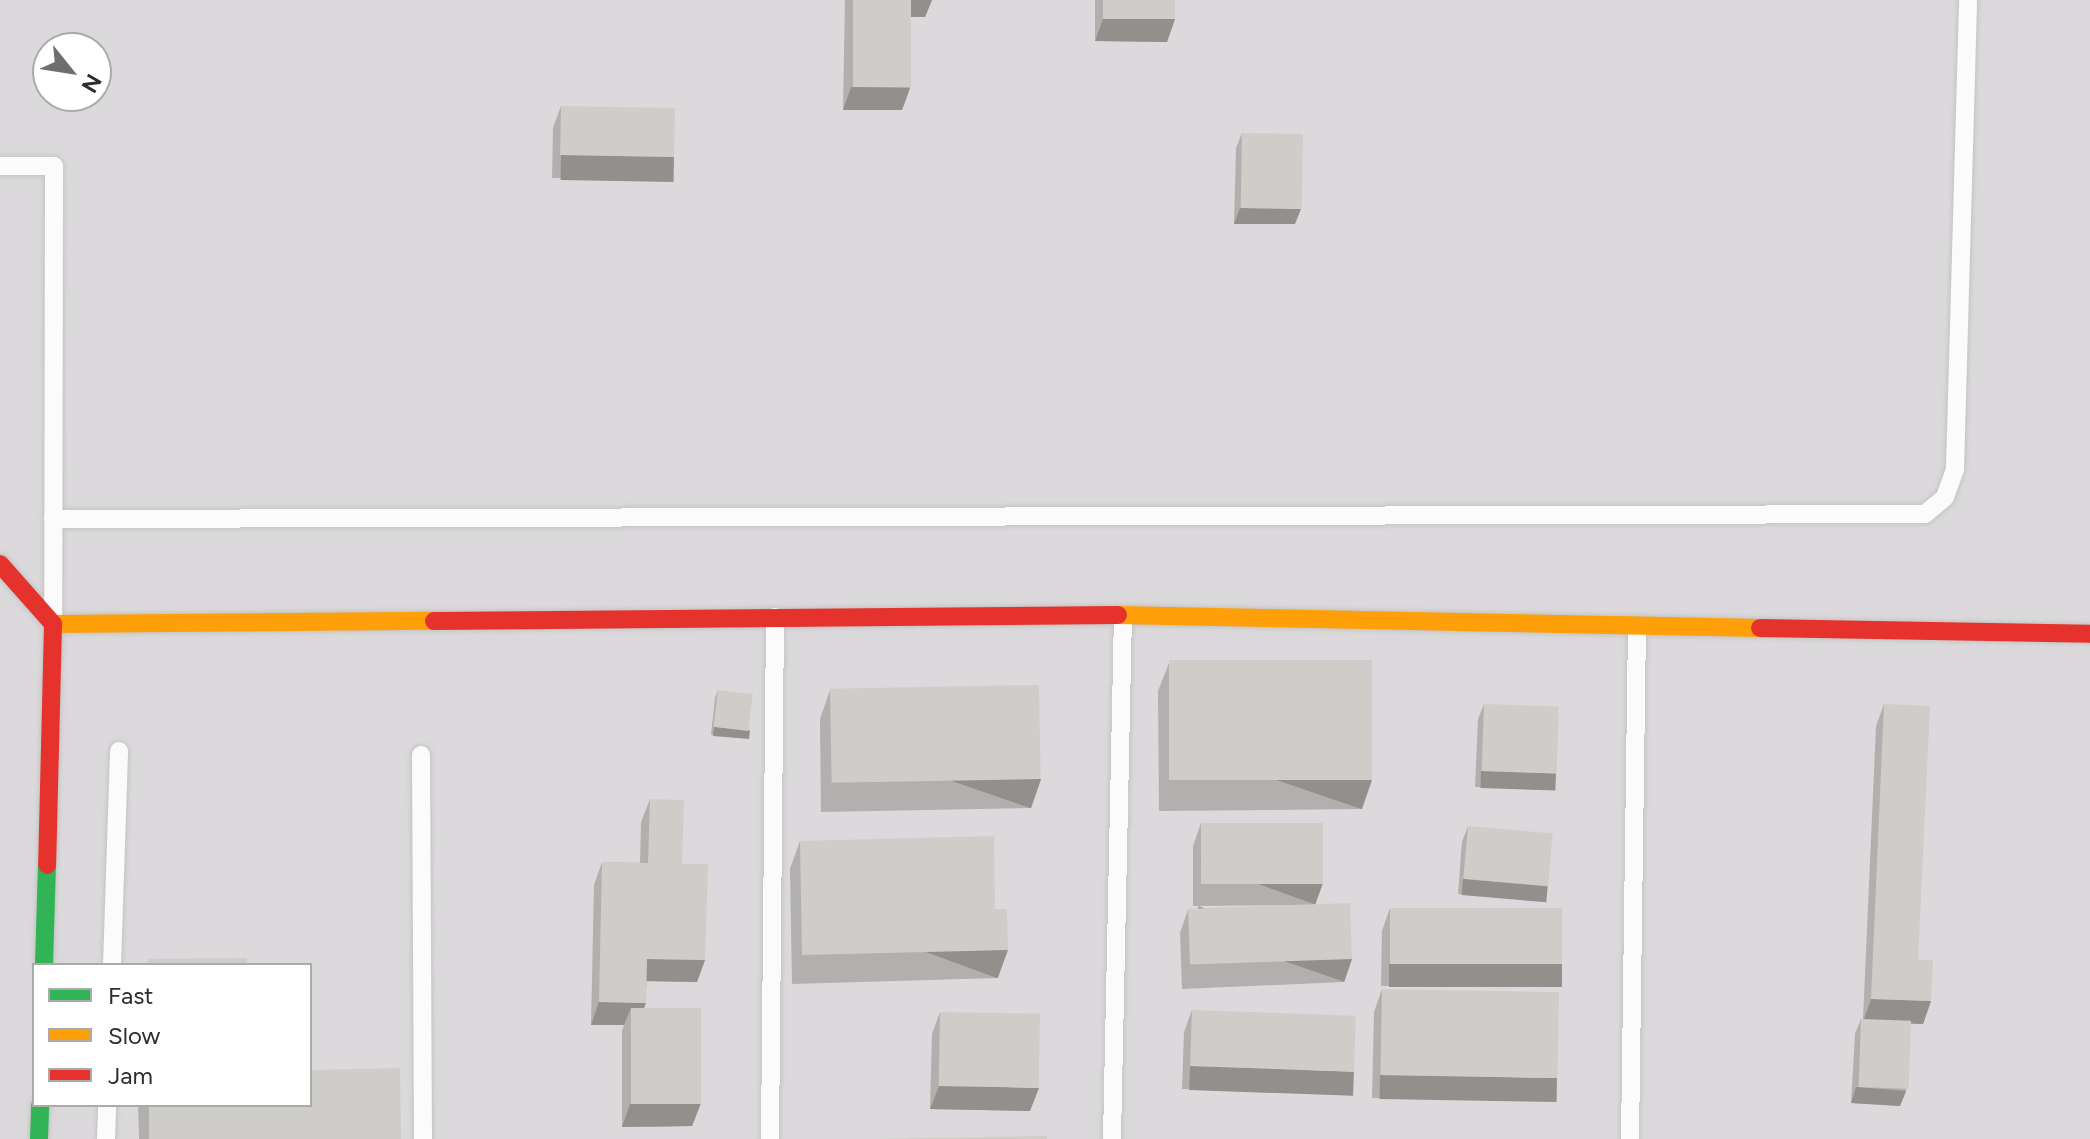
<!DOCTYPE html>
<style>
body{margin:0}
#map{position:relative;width:2090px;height:1139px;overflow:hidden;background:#eae7e4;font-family:Figtree,sans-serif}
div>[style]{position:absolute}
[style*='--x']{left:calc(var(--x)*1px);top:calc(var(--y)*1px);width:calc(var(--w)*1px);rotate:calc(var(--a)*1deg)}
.industrial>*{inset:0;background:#dbd9db}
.roads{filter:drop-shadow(0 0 2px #c4c4c4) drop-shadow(0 0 2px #c4c4c4)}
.lane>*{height:18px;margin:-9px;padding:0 9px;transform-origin:9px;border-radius:9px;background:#fcfbfb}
.fast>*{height:18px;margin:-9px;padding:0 9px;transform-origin:9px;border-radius:9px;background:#30b455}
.slow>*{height:18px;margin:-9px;padding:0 9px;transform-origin:9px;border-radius:9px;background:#ff9f0a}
.jam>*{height:18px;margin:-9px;padding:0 9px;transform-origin:9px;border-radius:9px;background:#e5322d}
.wall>*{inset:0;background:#b2b0ae}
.shaded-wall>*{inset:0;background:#91908d;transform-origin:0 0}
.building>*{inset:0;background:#cfcdca;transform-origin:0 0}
span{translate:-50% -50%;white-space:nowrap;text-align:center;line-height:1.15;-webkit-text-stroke:8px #fff;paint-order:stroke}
.legend{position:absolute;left:32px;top:963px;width:280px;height:144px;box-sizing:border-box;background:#fff;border:2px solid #ababab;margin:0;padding:10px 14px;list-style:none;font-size:24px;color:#2d2d2d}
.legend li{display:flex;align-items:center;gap:16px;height:40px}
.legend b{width:40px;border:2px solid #ababab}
.north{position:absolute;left:32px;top:32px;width:80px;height:80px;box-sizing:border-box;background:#fff;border:2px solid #ababab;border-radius:50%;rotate:120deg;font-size:22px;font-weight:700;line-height:32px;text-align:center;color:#2d2d2d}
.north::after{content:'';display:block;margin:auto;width:28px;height:36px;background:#6f6e6d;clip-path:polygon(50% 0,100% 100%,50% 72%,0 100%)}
</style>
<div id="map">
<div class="industrial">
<div style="clip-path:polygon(evenodd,0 0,2090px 0,2090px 1139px,0 1139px,0 0,48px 48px,96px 48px,96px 96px,48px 96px,48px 48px,0 0,34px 965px,310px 965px,310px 1105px,34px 1105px,34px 965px)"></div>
</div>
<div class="roads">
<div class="lane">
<div style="--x:0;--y:166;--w:54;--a:0"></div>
<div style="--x:54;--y:166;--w:447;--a:90.1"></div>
<div style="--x:53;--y:519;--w:1872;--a:-0.15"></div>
<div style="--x:1925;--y:514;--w:26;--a:-40"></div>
<div style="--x:1945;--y:497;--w:30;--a:-70"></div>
<div style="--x:1955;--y:469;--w:469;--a:-88.4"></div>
<div style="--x:421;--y:755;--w:384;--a:89.7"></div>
<div style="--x:112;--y:965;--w:214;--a:-88.1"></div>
<div style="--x:106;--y:1139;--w:34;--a:-88"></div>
<div style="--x:770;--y:1139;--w:522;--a:-89.45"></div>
<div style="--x:1112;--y:1139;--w:524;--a:-88.8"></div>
<div style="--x:1630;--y:1139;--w:513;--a:-89.22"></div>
</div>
<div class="fast">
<div style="--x:44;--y:965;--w:100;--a:-88.3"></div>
<div style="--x:39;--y:1139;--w:34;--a:-88"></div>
</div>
<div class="slow">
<div style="--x:1118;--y:615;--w:642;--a:1.16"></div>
<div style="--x:53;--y:624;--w:381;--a:-0.5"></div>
</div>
<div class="jam">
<div style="--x:0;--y:564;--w:80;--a:48.5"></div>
<div style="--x:53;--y:624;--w:241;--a:91.4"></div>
<div style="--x:434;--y:621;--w:684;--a:-0.5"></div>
<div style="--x:1760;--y:628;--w:330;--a:1"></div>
</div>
</div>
<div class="wall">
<div style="clip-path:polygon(845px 0,932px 0,925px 17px,911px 17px,910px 88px,902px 110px,843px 110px)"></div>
<div style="clip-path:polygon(1095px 0,1175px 0,1175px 19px,1167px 42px,1095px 41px)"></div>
<div style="clip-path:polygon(561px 106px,674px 156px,666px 179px,552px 178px,553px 128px)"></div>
<div style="clip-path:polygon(1242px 133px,1295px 224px,1234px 224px,1236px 148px)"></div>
<div style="clip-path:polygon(1169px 663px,1362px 809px,1159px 811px,1158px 691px)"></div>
<div style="clip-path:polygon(718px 690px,747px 738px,711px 735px,715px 698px)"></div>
<div style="clip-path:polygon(830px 690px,1041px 779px,1031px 808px,821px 812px,820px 719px)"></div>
<div style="clip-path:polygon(1484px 704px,1556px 774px,1551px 790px,1475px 787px,1478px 719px)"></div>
<div style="clip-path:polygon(1884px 704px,1918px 960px,1931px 1001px,1923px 1024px,1910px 1023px,1906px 1091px,1900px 1106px,1851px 1103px,1855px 1034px,1861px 1019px,1863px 1019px,1876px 726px)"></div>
<div style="clip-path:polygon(650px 799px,682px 864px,705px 960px,697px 982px,647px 981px,644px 1008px,701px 1103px,692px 1126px,622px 1127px,622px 1031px,624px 1025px,591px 1025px,594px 885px,602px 862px,640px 863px,641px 822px)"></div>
<div style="clip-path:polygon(1201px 823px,1323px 883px,1315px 905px,1352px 959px,1344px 982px,1182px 989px,1180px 933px,1188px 910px,1303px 905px,1193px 906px,1193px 846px)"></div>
<div style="clip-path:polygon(1468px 826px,1548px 886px,1542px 901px,1458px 894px,1462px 842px)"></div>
<div style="clip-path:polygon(800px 841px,995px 909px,998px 978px,792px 984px,790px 869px)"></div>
<div style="clip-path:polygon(1390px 908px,1562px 964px,1553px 987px,1381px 986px,1382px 931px)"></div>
<div style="clip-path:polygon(1382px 989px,1548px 1101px,1372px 1098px,1374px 1012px)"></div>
<div style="clip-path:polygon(1192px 1010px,1346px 1095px,1182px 1089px,1184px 1032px)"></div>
<div style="clip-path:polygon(940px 1012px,1030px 1111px,930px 1109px,932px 1034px)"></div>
<div style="clip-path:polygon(138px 1105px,310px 1105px,401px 1139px,139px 1139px)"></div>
</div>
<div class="shaded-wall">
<div style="clip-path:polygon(910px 0,932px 0,925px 17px,903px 17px)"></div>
<div style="clip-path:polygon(1103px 19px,1175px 19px,1167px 42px,1095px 41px)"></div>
<div style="clip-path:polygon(851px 87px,910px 88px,902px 110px,843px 110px)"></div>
<div style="left:561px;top:155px;width:113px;height:25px;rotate:1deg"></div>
<div style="clip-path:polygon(1240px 208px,1301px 209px,1295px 224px,1234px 224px)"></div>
<div style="left:714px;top:727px;width:36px;height:9px;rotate:5deg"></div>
<div style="left:1481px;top:771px;width:75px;height:17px;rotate:2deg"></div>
<div style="left:1041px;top:779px;width:31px;height:209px;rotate:109deg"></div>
<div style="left:1372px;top:780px;width:31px;height:202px;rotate:109deg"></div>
<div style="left:1463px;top:879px;width:85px;height:16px;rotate:5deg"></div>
<div style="left:1323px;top:883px;width:23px;height:122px;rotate:110deg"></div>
<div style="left:1008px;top:950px;width:30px;height:206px;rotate:110deg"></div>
<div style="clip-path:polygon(647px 959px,705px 960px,697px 982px,639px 981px)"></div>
<div style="left:1352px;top:959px;width:24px;height:162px;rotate:109deg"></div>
<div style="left:1389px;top:964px;width:173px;height:23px"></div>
<div style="clip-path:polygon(1871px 999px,1931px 1001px,1923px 1024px,1863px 1022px)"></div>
<div style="clip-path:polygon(599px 1002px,646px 1003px,638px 1025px,631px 1008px,624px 1025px,591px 1025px)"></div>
<div style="left:1190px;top:1066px;width:164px;height:24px;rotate:2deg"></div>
<div style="left:1380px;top:1075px;width:177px;height:24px;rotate:1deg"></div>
<div style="clip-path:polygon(939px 1086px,1039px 1088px,1030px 1111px,930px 1109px)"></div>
<div style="clip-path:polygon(1856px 1087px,1906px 1091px,1900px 1106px,1851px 1103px)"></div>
<div style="clip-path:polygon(701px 1103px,692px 1126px,622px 1127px,630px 1104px)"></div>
</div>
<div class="building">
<div style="left:853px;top:0;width:58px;height:87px"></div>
<div style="left:1103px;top:0;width:72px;height:19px"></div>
<div style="left:561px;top:106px;width:114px;height:49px;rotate:1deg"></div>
<div style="left:1242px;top:133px;width:61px;height:75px;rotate:1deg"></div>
<div style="left:1372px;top:660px;width:120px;height:203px;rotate:90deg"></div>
<div style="left:1039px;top:685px;width:94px;height:209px;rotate:89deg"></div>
<div style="left:718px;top:690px;width:35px;height:37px;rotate:7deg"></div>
<div style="left:1484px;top:704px;width:75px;height:67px;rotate:2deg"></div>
<div style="clip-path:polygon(1884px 704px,1930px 706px,1918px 960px,1933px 960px,1931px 1001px,1871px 999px)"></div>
<div style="clip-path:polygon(650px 799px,684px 800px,682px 864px,708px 864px,705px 960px,647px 959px,646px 1003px,599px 1002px,602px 862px,648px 863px)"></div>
<div style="left:1201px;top:823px;width:122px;height:61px"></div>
<div style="left:1468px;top:826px;width:85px;height:53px;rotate:5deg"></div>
<div style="clip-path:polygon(994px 836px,995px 909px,1007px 909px,1008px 950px,802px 955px,800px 841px)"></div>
<div style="left:1350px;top:903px;width:56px;height:162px;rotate:88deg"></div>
<div style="left:1390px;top:908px;width:172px;height:56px"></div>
<div style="clip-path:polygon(247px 958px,247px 965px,148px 965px,148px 959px)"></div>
<div style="left:1382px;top:989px;width:177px;height:86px;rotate:1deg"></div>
<div style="left:631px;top:1008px;width:70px;height:96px"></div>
<div style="left:1192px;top:1010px;width:164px;height:56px;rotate:2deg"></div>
<div style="left:940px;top:1012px;width:100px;height:74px;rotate:1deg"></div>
<div style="left:1861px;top:1019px;width:50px;height:68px;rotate:2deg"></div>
<div style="clip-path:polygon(400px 1068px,401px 1139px,149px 1139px,149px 1105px,310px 1105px,310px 1070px)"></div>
<div style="clip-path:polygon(1047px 1136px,1047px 1139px,877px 1139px)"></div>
</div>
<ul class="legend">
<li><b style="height:10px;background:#30b455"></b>Fast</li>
<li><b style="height:10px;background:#ff9f0a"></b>Slow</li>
<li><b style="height:10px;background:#e5322d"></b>Jam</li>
</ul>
<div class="north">N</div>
</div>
